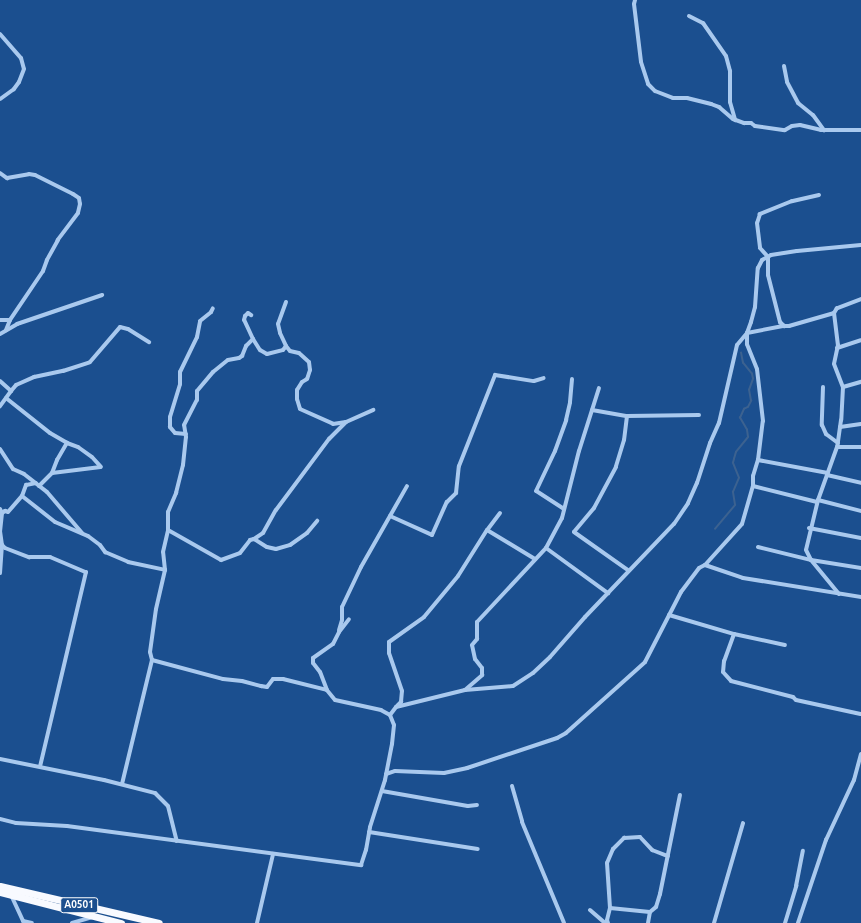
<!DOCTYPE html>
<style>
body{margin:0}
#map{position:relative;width:861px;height:923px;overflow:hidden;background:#1b4f8f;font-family:Ubuntu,sans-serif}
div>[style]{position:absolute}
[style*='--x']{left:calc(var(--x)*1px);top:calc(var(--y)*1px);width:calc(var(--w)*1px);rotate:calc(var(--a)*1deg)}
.stream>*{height:1.5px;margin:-0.75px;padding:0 0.75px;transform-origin:0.75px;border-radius:0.75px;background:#3c6290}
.minor>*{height:4px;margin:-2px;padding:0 2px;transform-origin:2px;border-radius:2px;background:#a9c9ee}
.trunk>*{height:7px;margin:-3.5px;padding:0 3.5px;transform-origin:3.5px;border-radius:3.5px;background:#f8faff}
span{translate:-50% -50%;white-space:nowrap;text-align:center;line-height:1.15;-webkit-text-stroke:3.5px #1b4f8f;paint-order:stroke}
.shield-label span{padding:1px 3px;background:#1b4f8f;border:1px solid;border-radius:3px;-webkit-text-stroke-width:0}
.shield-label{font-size:10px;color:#fff;font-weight:700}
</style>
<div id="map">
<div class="stream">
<div style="--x:715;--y:529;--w:31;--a:-50"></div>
<div style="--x:735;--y:505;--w:13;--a:-99"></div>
<div style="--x:733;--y:492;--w:15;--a:-67"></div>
<div style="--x:739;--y:478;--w:16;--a:-112"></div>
<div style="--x:733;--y:463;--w:4;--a:-76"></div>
<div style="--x:734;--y:459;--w:7;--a:-74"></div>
<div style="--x:736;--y:452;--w:19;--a:-51"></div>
<div style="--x:748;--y:437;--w:7;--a:-98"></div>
<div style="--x:747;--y:430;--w:14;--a:-120"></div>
<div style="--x:740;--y:418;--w:10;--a:-66"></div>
<div style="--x:744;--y:409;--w:4;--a:-27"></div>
<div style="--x:748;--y:407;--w:7;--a:-63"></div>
<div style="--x:751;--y:401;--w:11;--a:-100"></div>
<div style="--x:749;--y:390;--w:12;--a:-70"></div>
<div style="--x:753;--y:379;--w:5;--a:-101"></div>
<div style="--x:752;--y:374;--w:14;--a:-129"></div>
<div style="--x:743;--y:363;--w:10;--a:-101"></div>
</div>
<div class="minor">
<div style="--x:635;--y:0;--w:4;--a:104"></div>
<div style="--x:634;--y:4;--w:58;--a:83.1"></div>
<div style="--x:641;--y:62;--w:23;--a:72"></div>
<div style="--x:648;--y:84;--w:10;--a:45"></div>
<div style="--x:655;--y:91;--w:19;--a:21"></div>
<div style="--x:673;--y:98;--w:14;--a:0"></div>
<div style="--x:687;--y:98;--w:25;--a:14"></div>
<div style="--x:711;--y:104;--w:9;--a:21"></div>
<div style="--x:719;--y:107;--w:18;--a:41"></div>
<div style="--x:733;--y:119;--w:12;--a:20"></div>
<div style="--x:744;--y:123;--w:7;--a:0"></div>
<div style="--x:751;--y:123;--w:5;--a:37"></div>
<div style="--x:755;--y:126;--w:30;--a:8"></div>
<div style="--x:785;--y:130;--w:8;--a:-30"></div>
<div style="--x:792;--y:126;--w:8;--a:-7"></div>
<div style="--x:800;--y:125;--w:22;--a:13"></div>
<div style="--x:821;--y:130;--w:40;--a:0"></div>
<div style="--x:689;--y:16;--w:16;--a:27"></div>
<div style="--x:703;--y:23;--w:40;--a:55.1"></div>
<div style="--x:726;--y:56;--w:16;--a:75"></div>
<div style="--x:730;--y:71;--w:31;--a:90"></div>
<div style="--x:730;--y:102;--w:19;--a:74"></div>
<div style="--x:0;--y:34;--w:32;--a:49"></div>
<div style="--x:21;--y:58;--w:11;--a:75"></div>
<div style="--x:24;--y:69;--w:14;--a:111"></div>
<div style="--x:19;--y:82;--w:9;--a:126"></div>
<div style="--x:14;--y:89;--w:17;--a:144"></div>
<div style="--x:784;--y:66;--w:16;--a:79"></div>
<div style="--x:787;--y:82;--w:24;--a:62"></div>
<div style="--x:798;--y:103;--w:19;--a:39"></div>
<div style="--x:813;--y:115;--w:19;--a:54"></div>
<div style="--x:0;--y:173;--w:9;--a:36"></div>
<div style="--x:7;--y:178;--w:22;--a:-10"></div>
<div style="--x:29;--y:174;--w:6;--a:9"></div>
<div style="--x:35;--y:175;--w:42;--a:26.6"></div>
<div style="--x:73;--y:194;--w:7;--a:34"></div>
<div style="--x:79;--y:198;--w:6;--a:81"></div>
<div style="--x:80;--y:204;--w:9;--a:103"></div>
<div style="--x:78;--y:213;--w:34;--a:127"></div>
<div style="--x:58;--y:240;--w:23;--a:119"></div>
<div style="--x:47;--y:260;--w:12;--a:110"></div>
<div style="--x:43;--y:271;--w:59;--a:124"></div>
<div style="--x:10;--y:320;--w:11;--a:112"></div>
<div style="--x:819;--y:195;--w:28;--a:167"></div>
<div style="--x:792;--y:201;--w:35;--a:158"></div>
<div style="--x:760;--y:214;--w:9;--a:108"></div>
<div style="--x:757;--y:223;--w:25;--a:83"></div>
<div style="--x:760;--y:248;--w:12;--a:48"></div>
<div style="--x:768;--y:257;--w:18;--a:90"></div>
<div style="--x:768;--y:275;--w:49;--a:75.7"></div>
<div style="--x:780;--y:322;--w:6;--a:45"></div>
<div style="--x:784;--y:326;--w:5;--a:0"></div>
<div style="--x:789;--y:326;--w:47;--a:-16.1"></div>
<div style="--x:861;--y:299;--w:26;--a:159"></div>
<div style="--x:837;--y:308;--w:6;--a:121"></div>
<div style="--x:834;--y:313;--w:32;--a:83"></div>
<div style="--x:838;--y:345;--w:19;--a:102"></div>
<div style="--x:834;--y:364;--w:25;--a:69"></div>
<div style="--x:843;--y:387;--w:33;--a:93"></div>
<div style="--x:841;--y:420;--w:27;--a:98"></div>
<div style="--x:837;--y:447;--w:56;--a:109.7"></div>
<div style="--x:818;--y:500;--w:51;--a:103.5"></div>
<div style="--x:806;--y:550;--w:11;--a:63"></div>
<div style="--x:811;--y:560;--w:51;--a:9.1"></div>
<div style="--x:286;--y:302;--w:23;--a:110"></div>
<div style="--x:278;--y:324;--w:9;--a:77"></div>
<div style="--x:280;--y:333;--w:14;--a:65"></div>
<div style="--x:286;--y:346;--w:6;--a:51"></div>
<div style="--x:290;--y:351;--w:9;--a:13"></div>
<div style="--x:299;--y:353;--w:13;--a:42"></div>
<div style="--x:309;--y:362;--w:8;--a:83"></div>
<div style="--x:310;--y:370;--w:9;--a:108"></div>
<div style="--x:307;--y:379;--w:6;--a:149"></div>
<div style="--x:302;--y:382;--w:9;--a:122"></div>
<div style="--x:297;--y:390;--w:9;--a:90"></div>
<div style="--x:297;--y:399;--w:10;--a:73"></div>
<div style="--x:300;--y:409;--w:36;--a:24"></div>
<div style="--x:333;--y:424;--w:13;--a:-9"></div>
<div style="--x:0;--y:320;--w:10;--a:0"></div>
<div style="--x:747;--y:333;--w:38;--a:-11"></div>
<div style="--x:0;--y:334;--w:20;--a:-30"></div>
<div style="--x:17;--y:324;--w:90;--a:-18.8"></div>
<div style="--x:253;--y:339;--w:13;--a:58"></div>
<div style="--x:260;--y:350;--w:8;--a:30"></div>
<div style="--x:267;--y:354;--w:16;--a:-14"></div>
<div style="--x:283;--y:350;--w:5;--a:-53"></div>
<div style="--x:837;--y:348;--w:25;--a:-18"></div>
<div style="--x:0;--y:381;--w:15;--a:42"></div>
<div style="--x:11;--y:391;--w:19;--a:126"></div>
<div style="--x:823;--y:387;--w:38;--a:92"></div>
<div style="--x:822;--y:425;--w:10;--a:66"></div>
<div style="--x:826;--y:434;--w:15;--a:37"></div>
<div style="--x:843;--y:387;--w:19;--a:-16"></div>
<div style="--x:11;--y:391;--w:8;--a:-50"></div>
<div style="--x:16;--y:385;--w:20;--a:-24"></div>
<div style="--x:34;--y:377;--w:30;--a:-12"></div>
<div style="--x:63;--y:371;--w:28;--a:-18"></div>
<div style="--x:90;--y:362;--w:46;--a:-49.4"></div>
<div style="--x:120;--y:327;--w:8;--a:14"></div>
<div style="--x:128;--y:329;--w:25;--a:32"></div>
<div style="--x:6;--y:398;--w:56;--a:38.5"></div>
<div style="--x:50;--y:433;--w:20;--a:30"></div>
<div style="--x:67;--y:443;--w:12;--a:20"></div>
<div style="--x:78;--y:447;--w:17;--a:36"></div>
<div style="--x:92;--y:457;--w:13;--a:48"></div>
<div style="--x:592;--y:410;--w:36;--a:10"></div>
<div style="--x:627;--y:416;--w:72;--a:-0.8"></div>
<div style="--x:627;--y:416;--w:24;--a:97"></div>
<div style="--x:624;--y:440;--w:28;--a:107"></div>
<div style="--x:616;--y:467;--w:47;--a:118.2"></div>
<div style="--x:594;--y:508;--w:31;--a:130"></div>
<div style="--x:574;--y:532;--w:67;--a:35.3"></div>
<div style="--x:840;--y:427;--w:21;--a:-8"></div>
<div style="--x:186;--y:434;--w:11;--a:-175"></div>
<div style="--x:175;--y:433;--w:8;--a:-130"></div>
<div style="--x:170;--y:427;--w:10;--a:-90"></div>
<div style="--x:170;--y:417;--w:34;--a:-73"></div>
<div style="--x:180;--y:384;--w:12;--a:-90"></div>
<div style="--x:180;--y:372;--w:39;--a:-64"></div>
<div style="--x:197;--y:337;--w:16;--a:-79"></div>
<div style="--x:200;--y:321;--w:14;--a:-39"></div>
<div style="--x:211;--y:312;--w:4;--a:-63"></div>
<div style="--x:837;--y:447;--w:24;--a:0"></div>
<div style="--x:0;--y:449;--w:24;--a:57"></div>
<div style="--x:13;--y:469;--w:12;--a:24"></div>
<div style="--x:24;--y:474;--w:29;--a:38"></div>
<div style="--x:47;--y:492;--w:54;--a:49.5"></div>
<div style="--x:758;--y:460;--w:71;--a:10.5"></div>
<div style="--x:52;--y:473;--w:49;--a:-7"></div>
<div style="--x:827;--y:475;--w:35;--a:13"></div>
<div style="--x:39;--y:486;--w:18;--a:-45"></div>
<div style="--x:52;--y:473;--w:14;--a:-69"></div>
<div style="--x:57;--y:460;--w:20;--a:-60"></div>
<div style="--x:753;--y:486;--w:66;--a:14"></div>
<div style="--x:22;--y:496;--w:12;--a:-70"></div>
<div style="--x:26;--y:485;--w:10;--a:-11"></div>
<div style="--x:818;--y:500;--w:44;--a:14.3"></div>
<div style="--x:0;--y:509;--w:4;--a:63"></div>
<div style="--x:2;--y:513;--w:18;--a:96"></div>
<div style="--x:0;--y:531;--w:14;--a:82"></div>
<div style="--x:2;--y:545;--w:4;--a:45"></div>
<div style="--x:5;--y:548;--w:26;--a:21"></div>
<div style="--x:29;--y:557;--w:21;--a:0"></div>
<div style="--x:50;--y:557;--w:39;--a:23"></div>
<div style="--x:86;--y:572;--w:199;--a:103.3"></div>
<div style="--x:564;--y:509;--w:33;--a:-147"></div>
<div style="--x:536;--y:491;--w:44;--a:-64.6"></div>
<div style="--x:555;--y:451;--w:33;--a:-70"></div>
<div style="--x:566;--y:420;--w:18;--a:-77"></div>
<div style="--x:570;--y:402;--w:23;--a:-85"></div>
<div style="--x:2;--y:513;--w:4;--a:-34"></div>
<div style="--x:5;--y:511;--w:3;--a:18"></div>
<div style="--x:8;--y:512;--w:21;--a:-49"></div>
<div style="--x:22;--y:496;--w:42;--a:38.2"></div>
<div style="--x:55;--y:522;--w:36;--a:23"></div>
<div style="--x:88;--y:536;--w:15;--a:37"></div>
<div style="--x:100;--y:545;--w:9;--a:54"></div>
<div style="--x:105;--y:552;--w:25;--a:23"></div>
<div style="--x:128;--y:562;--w:38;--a:12"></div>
<div style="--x:500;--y:513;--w:21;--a:127"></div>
<div style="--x:487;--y:530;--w:56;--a:31.1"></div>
<div style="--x:390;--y:516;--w:46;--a:24.3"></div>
<div style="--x:432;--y:535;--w:36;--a:-66"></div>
<div style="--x:447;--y:502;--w:13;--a:-45"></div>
<div style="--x:456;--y:493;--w:27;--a:-84"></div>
<div style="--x:459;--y:466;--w:98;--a:-68.4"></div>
<div style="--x:495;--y:375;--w:39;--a:9"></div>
<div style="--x:534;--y:381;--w:10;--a:-17"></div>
<div style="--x:809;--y:528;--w:53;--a:10.9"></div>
<div style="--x:168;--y:530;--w:61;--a:29.5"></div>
<div style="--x:221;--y:560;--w:20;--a:-20"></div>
<div style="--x:240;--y:553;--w:16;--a:-52"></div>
<div style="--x:250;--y:540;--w:4;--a:-14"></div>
<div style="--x:254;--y:539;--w:15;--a:32"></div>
<div style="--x:267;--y:547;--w:9;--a:13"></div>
<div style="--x:276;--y:549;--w:15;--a:-16"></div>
<div style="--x:290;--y:545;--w:21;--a:-35"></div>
<div style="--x:307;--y:533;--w:16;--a:-50"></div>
<div style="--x:254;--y:539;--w:11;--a:-34"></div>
<div style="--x:263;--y:533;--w:26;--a:-61"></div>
<div style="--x:276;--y:510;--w:89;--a:-53.3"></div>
<div style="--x:329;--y:439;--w:24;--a:-45"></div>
<div style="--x:346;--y:422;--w:30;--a:-24"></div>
<div style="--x:758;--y:547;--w:55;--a:13.8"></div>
<div style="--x:811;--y:560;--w:44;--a:50.5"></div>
<div style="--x:546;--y:548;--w:77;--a:36"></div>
<div style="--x:705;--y:565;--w:40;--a:18.9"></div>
<div style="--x:743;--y:578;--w:120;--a:9.1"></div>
<div style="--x:0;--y:573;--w:28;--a:-86"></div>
<div style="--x:669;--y:615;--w:68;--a:16.3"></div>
<div style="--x:734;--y:634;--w:52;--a:12.2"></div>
<div style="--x:339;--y:630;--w:10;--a:-73"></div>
<div style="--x:342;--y:620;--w:13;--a:-90"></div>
<div style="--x:342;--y:607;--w:44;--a:-64.6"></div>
<div style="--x:361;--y:567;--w:93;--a:-60.4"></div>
<div style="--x:734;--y:634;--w:29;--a:110"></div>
<div style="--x:724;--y:661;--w:11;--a:95"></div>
<div style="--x:723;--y:672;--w:12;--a:48"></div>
<div style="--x:731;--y:681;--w:64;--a:14.5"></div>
<div style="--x:793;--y:697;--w:4;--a:45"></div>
<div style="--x:796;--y:700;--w:66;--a:12.2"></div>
<div style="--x:152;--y:660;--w:73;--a:15"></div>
<div style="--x:223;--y:679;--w:19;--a:6"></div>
<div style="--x:242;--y:681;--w:20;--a:15"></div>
<div style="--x:261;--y:686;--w:6;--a:9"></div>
<div style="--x:267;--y:687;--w:10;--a:-53"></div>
<div style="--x:273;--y:679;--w:10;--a:0"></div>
<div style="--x:283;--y:679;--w:45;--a:14"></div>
<div style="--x:465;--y:690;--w:23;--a:-41"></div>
<div style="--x:482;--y:675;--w:7;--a:-90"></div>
<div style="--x:482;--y:668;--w:11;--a:-128"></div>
<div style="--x:475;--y:659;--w:14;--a:-102"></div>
<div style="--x:472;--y:645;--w:8;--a:-50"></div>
<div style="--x:477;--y:639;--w:17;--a:-90"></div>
<div style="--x:477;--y:622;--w:101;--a:-47"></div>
<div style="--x:546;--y:548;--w:34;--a:-62"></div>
<div style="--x:562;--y:518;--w:69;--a:-75.8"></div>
<div style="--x:579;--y:451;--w:66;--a:-72.4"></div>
<div style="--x:397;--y:706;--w:6;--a:-45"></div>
<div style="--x:401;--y:702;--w:11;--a:-85"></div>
<div style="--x:402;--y:691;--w:40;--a:-108.9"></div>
<div style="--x:389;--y:653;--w:11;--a:-90"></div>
<div style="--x:389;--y:642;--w:43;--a:-35.5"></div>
<div style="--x:424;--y:617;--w:53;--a:-50.3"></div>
<div style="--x:458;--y:576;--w:54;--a:-57.8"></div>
<div style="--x:390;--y:715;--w:10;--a:-53"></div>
<div style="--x:396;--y:707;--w:71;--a:-13.8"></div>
<div style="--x:465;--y:690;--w:48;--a:-4.8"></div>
<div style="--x:513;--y:686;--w:24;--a:-33"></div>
<div style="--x:533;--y:673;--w:23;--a:-43"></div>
<div style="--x:550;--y:657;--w:53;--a:-48.8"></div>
<div style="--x:585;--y:617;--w:129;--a:-46.3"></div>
<div style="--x:674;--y:524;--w:25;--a:-56"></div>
<div style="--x:688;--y:503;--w:22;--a:-66"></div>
<div style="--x:697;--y:483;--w:42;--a:-72"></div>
<div style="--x:710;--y:443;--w:22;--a:-66"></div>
<div style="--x:719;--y:423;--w:80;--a:-77"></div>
<div style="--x:737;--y:345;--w:16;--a:-50"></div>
<div style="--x:747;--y:333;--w:12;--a:-70"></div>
<div style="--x:751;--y:322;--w:16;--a:-75"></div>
<div style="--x:755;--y:307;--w:39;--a:-86"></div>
<div style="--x:758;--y:268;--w:9;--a:-63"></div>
<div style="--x:762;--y:260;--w:10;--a:-29"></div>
<div style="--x:771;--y:255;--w:26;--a:-9"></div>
<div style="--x:797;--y:251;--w:64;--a:-5.4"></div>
<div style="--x:0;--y:759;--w:106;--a:11.4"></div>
<div style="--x:104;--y:780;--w:53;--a:14.3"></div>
<div style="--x:155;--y:793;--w:18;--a:45"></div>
<div style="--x:168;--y:806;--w:36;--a:76"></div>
<div style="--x:386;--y:774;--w:9;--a:-18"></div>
<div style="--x:395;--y:771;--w:49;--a:2.3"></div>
<div style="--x:444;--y:773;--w:24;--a:-12"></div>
<div style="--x:467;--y:768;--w:95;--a:-18.4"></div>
<div style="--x:557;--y:738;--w:10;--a:-29"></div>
<div style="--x:566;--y:733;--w:106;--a:-41.9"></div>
<div style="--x:645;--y:662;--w:79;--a:-62.8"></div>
<div style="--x:681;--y:592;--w:30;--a:-53"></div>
<div style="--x:699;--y:568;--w:7;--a:-27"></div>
<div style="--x:705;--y:565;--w:55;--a:-47.9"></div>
<div style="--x:742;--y:524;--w:40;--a:-74"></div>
<div style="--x:753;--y:486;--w:10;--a:-90"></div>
<div style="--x:753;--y:476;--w:17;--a:-73"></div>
<div style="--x:758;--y:460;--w:39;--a:-83"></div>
<div style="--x:763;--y:421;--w:52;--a:-96.6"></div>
<div style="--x:757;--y:369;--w:27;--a:-112"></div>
<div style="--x:747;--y:344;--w:11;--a:-90"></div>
<div style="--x:122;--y:784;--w:128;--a:-76.4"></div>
<div style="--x:152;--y:660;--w:8;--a:-104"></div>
<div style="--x:150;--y:652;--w:43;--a:-82.1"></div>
<div style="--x:156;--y:609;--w:40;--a:-77"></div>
<div style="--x:165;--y:570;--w:18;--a:-96"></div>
<div style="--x:163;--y:552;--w:23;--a:-77"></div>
<div style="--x:168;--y:530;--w:18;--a:-90"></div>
<div style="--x:168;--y:512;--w:21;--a:-67"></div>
<div style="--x:176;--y:493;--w:29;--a:-76"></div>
<div style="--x:183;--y:465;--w:28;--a:-84"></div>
<div style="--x:186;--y:437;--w:12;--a:-99"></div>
<div style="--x:184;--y:425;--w:28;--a:-63"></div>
<div style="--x:197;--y:400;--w:9;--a:-90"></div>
<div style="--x:197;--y:391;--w:25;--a:-50"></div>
<div style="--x:213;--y:372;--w:19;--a:-39"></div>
<div style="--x:228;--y:360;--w:11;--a:-10"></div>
<div style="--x:239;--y:358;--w:4;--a:-34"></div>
<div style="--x:242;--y:356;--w:11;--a:-68"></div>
<div style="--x:246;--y:346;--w:10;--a:-45"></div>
<div style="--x:253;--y:339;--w:21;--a:-115"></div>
<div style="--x:244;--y:320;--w:4;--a:-76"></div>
<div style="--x:245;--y:316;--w:4;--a:-45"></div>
<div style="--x:248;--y:313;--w:4;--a:34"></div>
<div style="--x:512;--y:786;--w:37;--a:74"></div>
<div style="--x:522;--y:822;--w:109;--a:67.4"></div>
<div style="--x:382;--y:791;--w:87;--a:9.9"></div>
<div style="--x:468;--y:806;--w:9;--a:-6"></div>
<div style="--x:0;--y:819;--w:16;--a:14"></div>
<div style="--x:16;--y:823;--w:51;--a:3.4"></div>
<div style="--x:67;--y:826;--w:297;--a:7.6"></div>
<div style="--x:361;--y:865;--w:16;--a:-72"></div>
<div style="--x:366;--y:850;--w:23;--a:-80"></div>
<div style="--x:370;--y:827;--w:49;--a:-72.3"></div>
<div style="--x:385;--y:780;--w:37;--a:-79"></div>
<div style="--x:392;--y:744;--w:19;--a:-84"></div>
<div style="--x:394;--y:725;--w:11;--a:-112"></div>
<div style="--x:390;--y:715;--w:10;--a:-151"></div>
<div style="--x:381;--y:710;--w:47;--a:-167.7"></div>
<div style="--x:335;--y:700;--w:13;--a:-129"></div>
<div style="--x:327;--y:690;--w:19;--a:-111"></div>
<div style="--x:320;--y:672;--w:11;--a:-128"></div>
<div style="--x:313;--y:663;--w:5;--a:-90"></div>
<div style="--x:313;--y:658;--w:24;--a:-35"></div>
<div style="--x:333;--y:644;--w:13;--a:-63"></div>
<div style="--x:339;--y:632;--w:16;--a:-52"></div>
<div style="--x:369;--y:832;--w:110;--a:8.9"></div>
<div style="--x:11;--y:895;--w:29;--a:65"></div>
<div style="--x:23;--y:921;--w:9;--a:13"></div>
<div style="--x:610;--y:908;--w:45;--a:-93.8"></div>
<div style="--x:607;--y:863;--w:15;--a:-67"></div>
<div style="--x:613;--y:849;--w:16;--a:-45"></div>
<div style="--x:624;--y:838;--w:16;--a:-4"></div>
<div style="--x:640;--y:837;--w:18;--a:47"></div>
<div style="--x:652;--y:850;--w:17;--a:21"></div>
<div style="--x:590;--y:910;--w:20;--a:41"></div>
<div style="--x:72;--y:923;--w:22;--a:-16"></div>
<div style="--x:257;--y:923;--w:71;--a:-76.9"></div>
<div style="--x:608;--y:923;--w:3;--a:-108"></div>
<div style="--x:607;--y:920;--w:12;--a:-76"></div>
<div style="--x:610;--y:908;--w:40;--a:5.7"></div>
<div style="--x:648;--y:923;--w:11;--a:-80"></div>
<div style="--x:650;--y:912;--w:8;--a:-40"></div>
<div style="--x:656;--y:907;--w:14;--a:-73"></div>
<div style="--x:660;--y:894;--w:101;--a:-78.6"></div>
<div style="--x:714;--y:923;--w:104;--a:-73.8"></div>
<div style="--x:785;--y:923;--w:39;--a:-73"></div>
<div style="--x:796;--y:886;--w:36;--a:-79"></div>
<div style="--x:798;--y:923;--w:88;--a:-71.4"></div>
<div style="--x:826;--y:840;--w:66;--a:-65"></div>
<div style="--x:854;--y:780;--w:27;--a:-75"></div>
</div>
<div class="trunk">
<div style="--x:0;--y:886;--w:163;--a:13.1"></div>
<div style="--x:0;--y:892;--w:125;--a:14.4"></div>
</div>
<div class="shield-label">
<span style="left:79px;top:905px">A0501</span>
</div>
</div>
